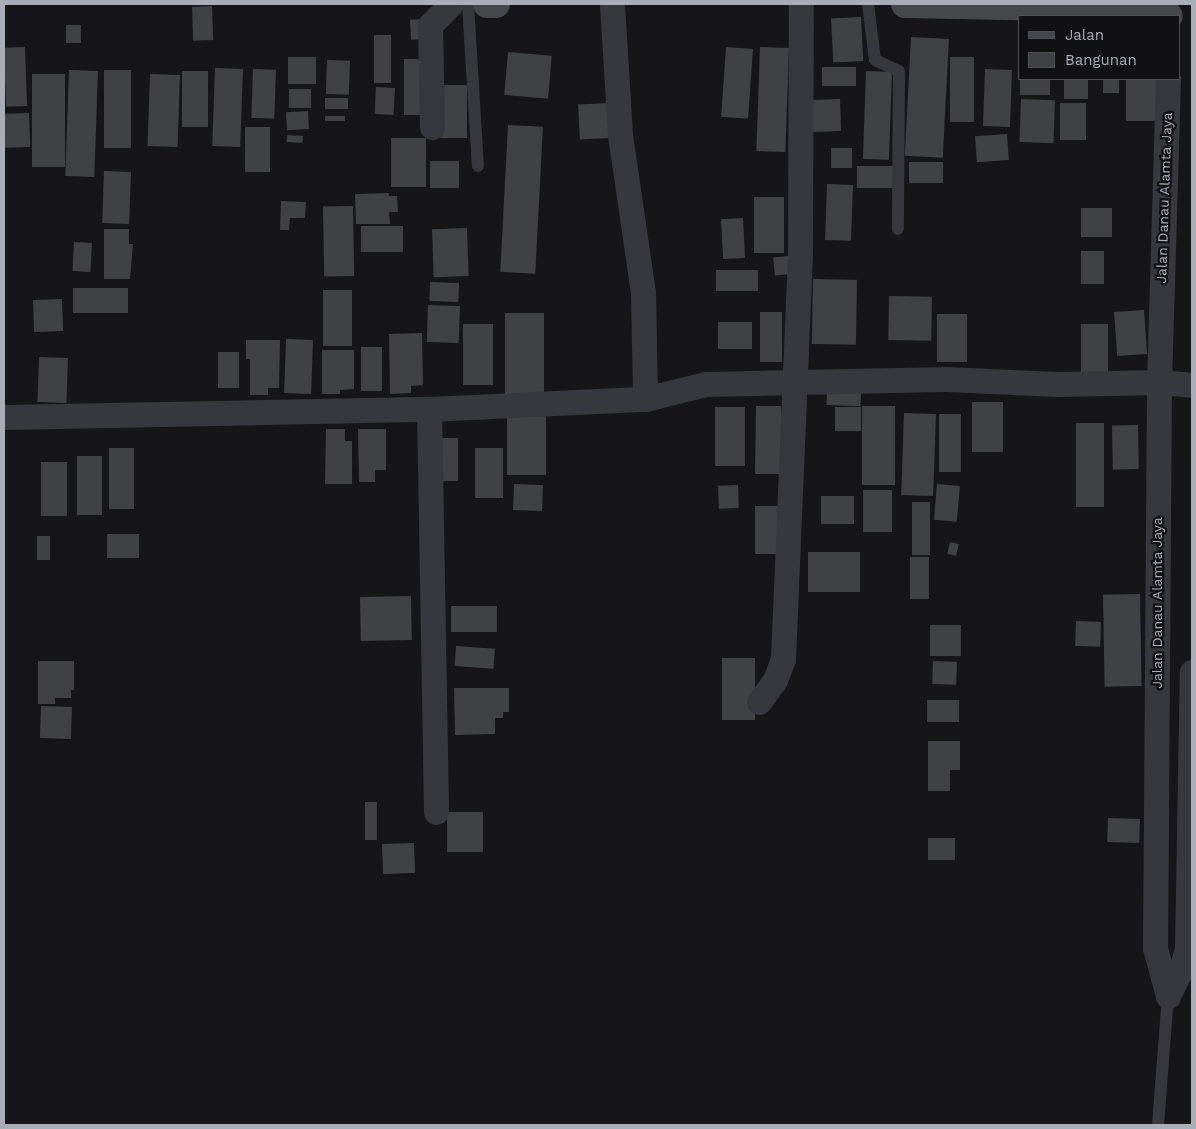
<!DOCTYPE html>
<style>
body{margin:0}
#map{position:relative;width:1196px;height:1129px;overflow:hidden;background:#161618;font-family:"Work Sans",sans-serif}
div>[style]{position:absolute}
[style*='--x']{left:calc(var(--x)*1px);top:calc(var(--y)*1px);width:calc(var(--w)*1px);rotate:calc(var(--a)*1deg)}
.building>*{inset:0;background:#404145;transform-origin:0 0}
.service>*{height:12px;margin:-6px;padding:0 6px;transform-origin:6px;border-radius:6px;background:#37383d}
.minor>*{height:25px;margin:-12.5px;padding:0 12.5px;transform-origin:12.5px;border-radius:12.5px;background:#37383d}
.secondary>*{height:28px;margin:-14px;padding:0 14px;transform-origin:14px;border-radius:14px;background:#45474d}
span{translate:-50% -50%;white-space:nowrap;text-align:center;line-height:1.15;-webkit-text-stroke:4.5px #111113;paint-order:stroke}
.street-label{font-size:14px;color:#a8adb8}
.frame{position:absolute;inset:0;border:5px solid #a8adb8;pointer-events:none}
.legend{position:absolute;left:1018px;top:15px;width:162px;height:65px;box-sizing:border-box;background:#111113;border:1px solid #4d4f55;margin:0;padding:6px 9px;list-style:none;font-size:15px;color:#a8adb8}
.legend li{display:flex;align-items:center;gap:10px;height:25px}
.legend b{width:25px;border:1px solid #4d4f55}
</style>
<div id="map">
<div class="building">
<div style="left:212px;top:6px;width:34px;height:20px;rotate:88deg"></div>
<div style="left:861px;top:17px;width:44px;height:30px;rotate:87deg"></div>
<div style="left:426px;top:19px;width:20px;height:16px;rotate:87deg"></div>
<div style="left:66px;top:25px;width:15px;height:18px"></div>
<div style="left:374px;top:35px;width:17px;height:48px"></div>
<div style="left:911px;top:37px;width:38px;height:119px;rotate:3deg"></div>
<div style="left:25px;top:47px;width:59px;height:21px;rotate:88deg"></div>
<div style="left:726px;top:47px;width:27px;height:70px;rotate:4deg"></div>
<div style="left:760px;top:47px;width:29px;height:104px;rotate:2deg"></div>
<div style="left:508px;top:52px;width:44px;height:43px;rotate:5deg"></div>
<div style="left:288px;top:57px;width:28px;height:27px"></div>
<div style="left:950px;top:57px;width:24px;height:65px"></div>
<div style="left:404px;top:59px;width:26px;height:56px"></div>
<div style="left:327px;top:60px;width:23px;height:34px;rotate:2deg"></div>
<div style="left:856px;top:67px;width:19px;height:34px;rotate:90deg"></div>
<div style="left:215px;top:68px;width:28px;height:78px;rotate:2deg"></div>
<div style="left:253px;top:69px;width:23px;height:49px;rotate:2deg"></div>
<div style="left:985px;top:69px;width:27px;height:57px;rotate:2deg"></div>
<div style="left:69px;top:70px;width:29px;height:106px;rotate:2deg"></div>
<div style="left:104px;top:70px;width:27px;height:78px"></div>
<div style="left:182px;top:71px;width:26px;height:56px"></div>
<div style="left:866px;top:71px;width:26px;height:88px;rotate:2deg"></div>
<div style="left:32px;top:74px;width:33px;height:93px"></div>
<div style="left:150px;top:74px;width:30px;height:72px;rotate:2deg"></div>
<div style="left:1020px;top:79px;width:30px;height:16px"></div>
<div style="left:1064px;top:79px;width:24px;height:20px"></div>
<div style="left:1103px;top:79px;width:16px;height:14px"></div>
<div style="left:1126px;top:79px;width:35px;height:42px"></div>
<div style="left:440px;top:85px;width:27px;height:53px"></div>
<div style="left:376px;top:87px;width:19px;height:27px;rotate:3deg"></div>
<div style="left:289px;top:89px;width:22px;height:19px"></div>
<div style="left:325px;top:98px;width:23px;height:11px"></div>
<div style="left:840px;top:99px;width:32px;height:31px;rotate:88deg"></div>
<div style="left:1021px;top:99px;width:34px;height:43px;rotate:2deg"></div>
<div style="left:608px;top:103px;width:35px;height:30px;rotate:87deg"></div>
<div style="left:1060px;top:103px;width:26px;height:37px"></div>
<div style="left:308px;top:111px;width:18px;height:22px;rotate:87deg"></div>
<div style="left:29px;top:113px;width:34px;height:25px;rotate:88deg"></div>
<div style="left:325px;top:116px;width:20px;height:5px"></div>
<div style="left:508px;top:125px;width:35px;height:147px;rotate:3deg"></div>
<div style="left:245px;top:127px;width:25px;height:45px"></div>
<div style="left:1007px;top:134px;width:26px;height:32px;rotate:86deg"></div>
<div style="left:287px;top:135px;width:16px;height:7px;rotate:4deg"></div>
<div style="left:391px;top:138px;width:35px;height:49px"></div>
<div style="left:831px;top:148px;width:21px;height:20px"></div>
<div style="left:430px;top:161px;width:29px;height:27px"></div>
<div style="left:909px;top:162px;width:34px;height:21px"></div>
<div style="left:857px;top:166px;width:37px;height:22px"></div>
<div style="left:104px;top:171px;width:27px;height:52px;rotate:2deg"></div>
<div style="left:827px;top:184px;width:26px;height:56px;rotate:2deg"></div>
<div style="clip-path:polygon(389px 193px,389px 196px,397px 196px,398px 212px,389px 212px,390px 224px,356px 224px,355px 194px)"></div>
<div style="left:754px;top:197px;width:30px;height:56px"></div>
<div style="clip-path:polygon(281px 201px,306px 202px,305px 218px,290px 218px,289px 230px,280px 230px)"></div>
<div style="left:353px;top:206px;width:70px;height:30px;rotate:89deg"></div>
<div style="left:1081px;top:208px;width:31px;height:29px"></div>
<div style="left:743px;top:218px;width:40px;height:22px;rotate:87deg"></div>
<div style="left:361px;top:226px;width:42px;height:26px"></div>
<div style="left:467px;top:228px;width:48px;height:35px;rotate:88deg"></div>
<div style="clip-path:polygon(104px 229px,129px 229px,129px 244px,133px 244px,130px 279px,104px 279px)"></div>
<div style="left:74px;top:242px;width:18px;height:29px;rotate:3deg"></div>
<div style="left:1081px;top:251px;width:23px;height:33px"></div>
<div style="left:788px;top:256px;width:18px;height:15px;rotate:84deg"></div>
<div style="left:716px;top:270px;width:42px;height:21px"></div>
<div style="left:813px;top:279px;width:44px;height:65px;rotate:1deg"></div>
<div style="left:430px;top:282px;width:29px;height:19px;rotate:2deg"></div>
<div style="left:73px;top:288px;width:55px;height:25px"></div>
<div style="left:323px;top:290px;width:29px;height:56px"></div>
<div style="left:889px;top:296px;width:43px;height:44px;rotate:1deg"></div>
<div style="left:62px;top:299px;width:32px;height:29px;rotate:88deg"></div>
<div style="left:428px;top:305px;width:32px;height:37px;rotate:2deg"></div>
<div style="left:1144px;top:310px;width:44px;height:30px;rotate:86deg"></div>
<div style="left:760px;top:312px;width:22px;height:50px"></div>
<div style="left:505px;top:313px;width:39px;height:88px"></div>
<div style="left:937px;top:314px;width:30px;height:48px"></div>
<div style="left:718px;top:322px;width:34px;height:27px"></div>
<div style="left:463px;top:324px;width:30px;height:61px"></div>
<div style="left:1081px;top:324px;width:27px;height:54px"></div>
<div style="clip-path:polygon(422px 333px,423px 385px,411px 386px,411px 393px,390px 394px,389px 334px)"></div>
<div style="left:286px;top:339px;width:27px;height:54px;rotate:2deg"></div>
<div style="clip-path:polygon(246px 340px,280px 340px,279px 388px,268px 388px,268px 395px,250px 395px,250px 359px,246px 359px)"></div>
<div style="left:382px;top:347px;width:44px;height:21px;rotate:90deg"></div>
<div style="clip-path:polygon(322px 350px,354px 350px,354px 389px,340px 390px,340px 394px,322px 394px)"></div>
<div style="left:218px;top:352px;width:21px;height:36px"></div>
<div style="left:39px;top:357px;width:29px;height:45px;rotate:2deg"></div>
<div style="left:827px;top:390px;width:34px;height:15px;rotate:2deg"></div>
<div style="left:972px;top:402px;width:31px;height:50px"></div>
<div style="clip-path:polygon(756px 406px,781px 406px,787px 474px,755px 474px)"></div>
<div style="left:862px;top:406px;width:33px;height:79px"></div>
<div style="left:715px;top:407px;width:30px;height:59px"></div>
<div style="left:835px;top:407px;width:26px;height:24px"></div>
<div style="left:507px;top:411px;width:39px;height:64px"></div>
<div style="left:904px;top:413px;width:32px;height:82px;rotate:2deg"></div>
<div style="left:939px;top:414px;width:22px;height:58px"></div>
<div style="left:1076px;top:423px;width:28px;height:84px"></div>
<div style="left:1138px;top:425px;width:44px;height:26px;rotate:89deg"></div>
<div style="clip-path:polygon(326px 429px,345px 429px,345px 441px,352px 441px,352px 484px,325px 484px)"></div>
<div style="clip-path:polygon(358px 429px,386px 429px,386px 470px,375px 470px,375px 482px,359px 482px)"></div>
<div style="left:434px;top:438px;width:24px;height:43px"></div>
<div style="left:109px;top:448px;width:25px;height:61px"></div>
<div style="left:475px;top:448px;width:28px;height:50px"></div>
<div style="left:77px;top:456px;width:25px;height:59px"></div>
<div style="left:41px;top:462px;width:26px;height:54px"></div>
<div style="left:514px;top:484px;width:29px;height:26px;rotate:2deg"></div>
<div style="left:937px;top:484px;width:23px;height:36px;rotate:5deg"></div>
<div style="left:738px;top:485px;width:23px;height:20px;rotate:88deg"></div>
<div style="left:863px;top:490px;width:29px;height:42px"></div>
<div style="left:821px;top:496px;width:33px;height:28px"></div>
<div style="left:912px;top:502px;width:18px;height:53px"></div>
<div style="left:755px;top:506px;width:26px;height:48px"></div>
<div style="left:107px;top:534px;width:32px;height:24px"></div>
<div style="left:37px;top:536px;width:13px;height:24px"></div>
<div style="left:950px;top:542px;width:9px;height:12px;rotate:13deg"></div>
<div style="left:808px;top:552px;width:52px;height:40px"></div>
<div style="left:910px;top:557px;width:19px;height:42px"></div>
<div style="left:1140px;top:594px;width:92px;height:37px;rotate:89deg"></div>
<div style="left:411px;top:596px;width:44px;height:51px;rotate:89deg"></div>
<div style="left:451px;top:606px;width:46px;height:26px"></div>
<div style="left:1076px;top:621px;width:25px;height:25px;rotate:2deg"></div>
<div style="left:930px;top:625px;width:31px;height:31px"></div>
<div style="left:456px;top:646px;width:39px;height:20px;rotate:4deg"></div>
<div style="left:722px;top:658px;width:33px;height:62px"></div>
<div style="clip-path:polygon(38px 661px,74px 661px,74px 690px,71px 690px,71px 698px,55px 698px,55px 704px,38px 704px)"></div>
<div style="left:933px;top:661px;width:24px;height:23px;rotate:2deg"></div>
<div style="clip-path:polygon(454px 688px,509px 688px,509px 712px,503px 712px,503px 718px,495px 718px,495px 734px,455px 735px)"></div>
<div style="left:927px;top:700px;width:32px;height:22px"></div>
<div style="left:41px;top:706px;width:31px;height:32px;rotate:2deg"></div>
<div style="clip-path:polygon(928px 741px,960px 741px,960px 770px,950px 770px,950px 791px,928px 791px)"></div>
<div style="left:365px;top:802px;width:12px;height:38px"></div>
<div style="left:447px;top:812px;width:36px;height:40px"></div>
<div style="left:1108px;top:818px;width:32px;height:24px;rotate:2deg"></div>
<div style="left:928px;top:838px;width:27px;height:22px"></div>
<div style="left:414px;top:843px;width:30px;height:32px;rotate:88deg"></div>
</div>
<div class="service">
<div style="--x:468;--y:4;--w:162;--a:86.5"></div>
<div style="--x:868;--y:4;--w:56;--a:82.9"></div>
<div style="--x:875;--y:60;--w:26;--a:25"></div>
<div style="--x:899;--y:71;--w:158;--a:90.4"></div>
<div style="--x:1158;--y:1125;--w:129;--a:-85.6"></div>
</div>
<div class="minor">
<div style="--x:612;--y:4;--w:131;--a:86.5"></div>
<div style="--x:620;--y:135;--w:159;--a:81.7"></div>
<div style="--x:643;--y:292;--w:107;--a:88.9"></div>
<div style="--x:1168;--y:79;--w:303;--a:91.7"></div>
<div style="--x:1159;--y:382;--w:566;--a:90.4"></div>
<div style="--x:1155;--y:948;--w:50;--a:74.8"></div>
<div style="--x:432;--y:127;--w:102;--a:-91.1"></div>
<div style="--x:430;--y:25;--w:30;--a:-45"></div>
<div style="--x:429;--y:409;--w:403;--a:89"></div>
<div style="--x:4;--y:417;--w:425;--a:-1.1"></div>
<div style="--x:429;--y:409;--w:216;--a:-2.7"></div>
<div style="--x:645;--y:399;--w:63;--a:-13.8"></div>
<div style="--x:706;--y:384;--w:240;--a:-1.2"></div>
<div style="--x:946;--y:379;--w:112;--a:2.6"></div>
<div style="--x:1058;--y:384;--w:101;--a:-1.1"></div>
<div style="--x:1159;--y:382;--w:33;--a:5"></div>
<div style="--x:759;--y:702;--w:27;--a:-54"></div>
<div style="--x:775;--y:680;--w:22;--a:-69"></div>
<div style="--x:783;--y:659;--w:406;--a:-87.6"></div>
<div style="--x:800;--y:253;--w:249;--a:-89.8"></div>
<div style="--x:1168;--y:996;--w:32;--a:-64"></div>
<div style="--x:1182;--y:967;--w:20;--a:-75"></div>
<div style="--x:1187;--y:948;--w:276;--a:-89"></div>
</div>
<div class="secondary">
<div style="--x:487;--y:4;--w:9;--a:0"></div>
<div style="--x:905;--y:4;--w:156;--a:1.1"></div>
<div style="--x:1061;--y:7;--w:108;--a:4.8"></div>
</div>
<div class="street-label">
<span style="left:1164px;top:198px;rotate:-88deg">Jalan Danau Alamta Jaya</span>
<span style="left:1157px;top:603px;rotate:-90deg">Jalan Danau Alamta Jaya</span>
</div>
<div class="frame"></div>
<ul class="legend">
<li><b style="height:6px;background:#45474d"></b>Jalan</li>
<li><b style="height:14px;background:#404145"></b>Bangunan</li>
</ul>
</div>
